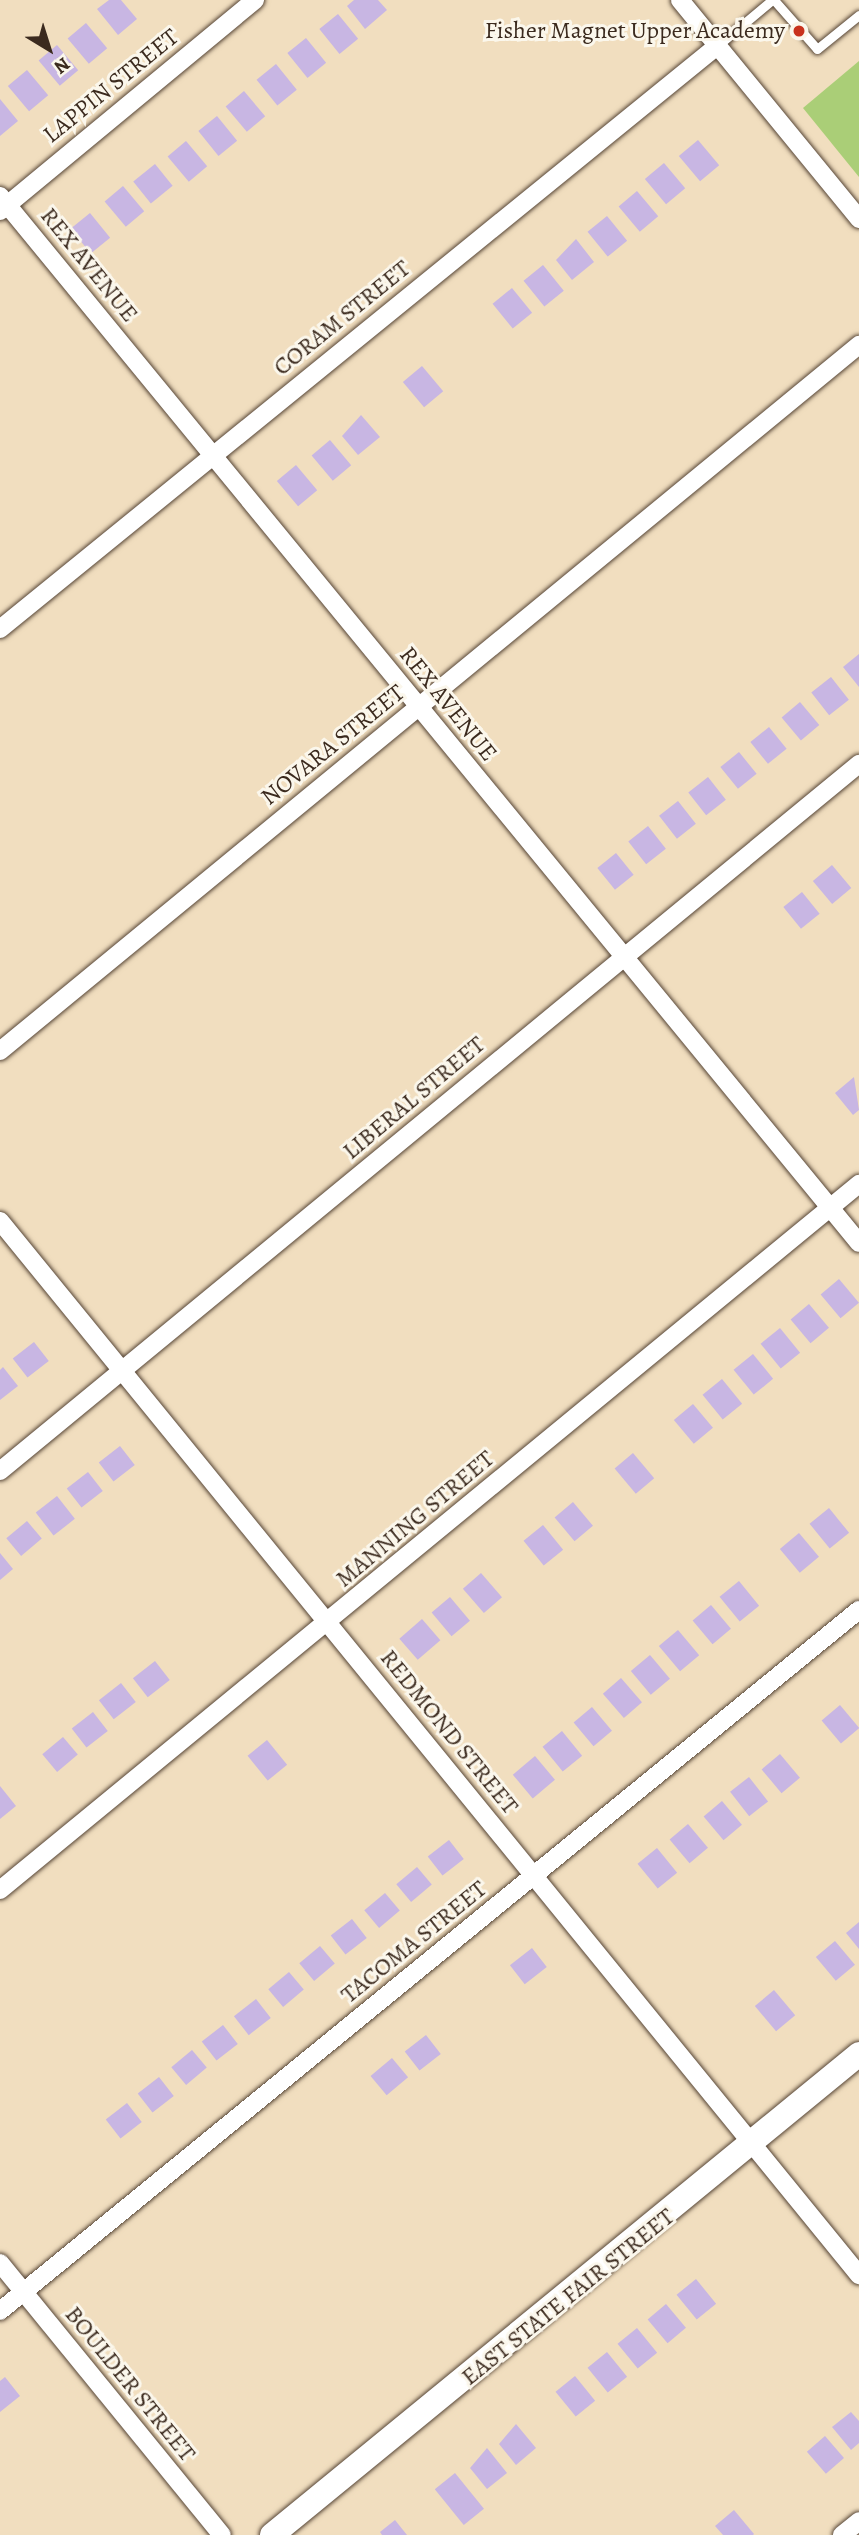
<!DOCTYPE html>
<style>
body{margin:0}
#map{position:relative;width:859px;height:2535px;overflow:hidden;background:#f1debf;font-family:Alegreya,serif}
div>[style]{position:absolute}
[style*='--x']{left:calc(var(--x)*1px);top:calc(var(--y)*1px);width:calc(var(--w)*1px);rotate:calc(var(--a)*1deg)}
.green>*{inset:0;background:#aace77}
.building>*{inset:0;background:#c8b6e3;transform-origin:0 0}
.roads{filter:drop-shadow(0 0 2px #564536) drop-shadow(0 0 2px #564536)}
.lane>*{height:9px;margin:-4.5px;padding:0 4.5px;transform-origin:4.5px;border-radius:4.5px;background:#fff}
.street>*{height:18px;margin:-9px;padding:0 9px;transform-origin:9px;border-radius:9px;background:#fff}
.secondary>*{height:24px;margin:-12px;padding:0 12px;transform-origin:12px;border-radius:12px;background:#fff}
.dots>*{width:19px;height:19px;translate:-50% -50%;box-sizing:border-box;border:4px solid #fbf7ec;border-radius:50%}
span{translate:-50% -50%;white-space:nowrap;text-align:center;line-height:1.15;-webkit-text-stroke:6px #fbf7ec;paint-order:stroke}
.poi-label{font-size:24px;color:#3b2a1e}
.right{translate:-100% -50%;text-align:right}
.street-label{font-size:24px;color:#3b2a1e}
.north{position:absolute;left:14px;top:14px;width:70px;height:70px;-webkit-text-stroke:5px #fbf7ec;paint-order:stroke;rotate:142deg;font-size:19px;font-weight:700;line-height:28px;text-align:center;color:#3b2a1e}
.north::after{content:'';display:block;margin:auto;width:24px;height:32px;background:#3b2a1e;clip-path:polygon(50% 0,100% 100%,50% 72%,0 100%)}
</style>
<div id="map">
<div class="green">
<div style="clip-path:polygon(859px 61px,859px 177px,803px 108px)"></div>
</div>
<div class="building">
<div style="clip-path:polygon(109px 0,121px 0,137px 19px,118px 35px,97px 9px)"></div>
<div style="clip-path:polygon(354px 0,378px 0,387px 10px,365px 29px,347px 6px)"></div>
<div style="left:338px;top:14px;width:32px;height:24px;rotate:51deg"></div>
<div style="left:86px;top:23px;width:33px;height:24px;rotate:50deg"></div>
<div style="left:306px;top:38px;width:32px;height:24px;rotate:51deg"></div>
<div style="left:57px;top:45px;width:33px;height:24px;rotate:50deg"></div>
<div style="left:276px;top:64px;width:33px;height:25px;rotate:51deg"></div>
<div style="left:27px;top:70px;width:33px;height:25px;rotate:50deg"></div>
<div style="left:244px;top:91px;width:33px;height:24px;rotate:50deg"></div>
<div style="clip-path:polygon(0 99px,18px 121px,0 136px)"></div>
<div style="left:217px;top:116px;width:32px;height:24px;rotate:51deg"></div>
<div style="left:698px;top:140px;width:33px;height:25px;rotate:50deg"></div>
<div style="left:186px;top:141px;width:33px;height:24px;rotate:50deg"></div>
<div style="left:664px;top:163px;width:33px;height:25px;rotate:50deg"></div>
<div style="left:155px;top:164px;width:28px;height:28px;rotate:51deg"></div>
<div style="left:123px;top:186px;width:33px;height:24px;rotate:50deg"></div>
<div style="left:637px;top:191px;width:33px;height:24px;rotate:50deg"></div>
<div style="left:90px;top:213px;width:32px;height:25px;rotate:51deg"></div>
<div style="left:607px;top:216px;width:32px;height:25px;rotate:51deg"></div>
<div style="clip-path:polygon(576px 239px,594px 262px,572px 280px,556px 260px)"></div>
<div style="left:543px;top:265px;width:33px;height:25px;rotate:51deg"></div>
<div style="left:512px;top:288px;width:32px;height:25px;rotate:51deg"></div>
<div style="left:422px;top:366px;width:33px;height:25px;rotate:50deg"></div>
<div style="clip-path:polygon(361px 415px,380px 437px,358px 455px,342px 436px)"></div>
<div style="left:330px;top:440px;width:33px;height:24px;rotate:50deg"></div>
<div style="left:296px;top:465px;width:33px;height:25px;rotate:50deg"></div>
<div style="clip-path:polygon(859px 654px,859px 687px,843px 667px)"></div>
<div style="left:831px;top:677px;width:29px;height:25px;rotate:52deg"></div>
<div style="left:800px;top:702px;width:30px;height:24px;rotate:50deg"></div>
<div style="left:769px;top:727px;width:28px;height:24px;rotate:51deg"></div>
<div style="left:739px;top:752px;width:28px;height:24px;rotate:51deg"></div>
<div style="left:708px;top:777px;width:29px;height:25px;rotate:52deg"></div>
<div style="left:678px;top:801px;width:29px;height:24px;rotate:52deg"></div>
<div style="left:648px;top:826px;width:29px;height:25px;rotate:52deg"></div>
<div style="left:616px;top:853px;width:28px;height:24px;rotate:51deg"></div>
<div style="left:832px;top:865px;width:30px;height:25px;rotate:50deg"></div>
<div style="left:802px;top:892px;width:28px;height:24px;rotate:51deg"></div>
<div style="clip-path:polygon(854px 1077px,859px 1110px,853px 1115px,835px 1093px)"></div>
<div style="left:839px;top:1279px;width:31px;height:24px;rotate:50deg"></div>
<div style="left:809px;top:1304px;width:31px;height:24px;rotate:50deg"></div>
<div style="left:780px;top:1328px;width:32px;height:25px;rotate:51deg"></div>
<div style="left:34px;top:1342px;width:24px;height:27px;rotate:52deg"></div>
<div style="left:753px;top:1354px;width:32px;height:25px;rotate:51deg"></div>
<div style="clip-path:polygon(3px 1367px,18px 1386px,0 1400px,0 1370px)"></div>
<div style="left:722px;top:1379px;width:32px;height:25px;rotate:51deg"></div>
<div style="left:693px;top:1404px;width:31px;height:25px;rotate:50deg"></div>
<div style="left:120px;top:1446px;width:24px;height:27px;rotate:52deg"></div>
<div style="left:633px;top:1453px;width:33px;height:24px;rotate:50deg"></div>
<div style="left:88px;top:1472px;width:24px;height:27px;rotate:52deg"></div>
<div style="left:57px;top:1496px;width:29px;height:27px;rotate:52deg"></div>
<div style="left:573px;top:1502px;width:31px;height:24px;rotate:50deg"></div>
<div style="left:829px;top:1508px;width:32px;height:25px;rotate:51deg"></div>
<div style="left:27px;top:1521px;width:23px;height:27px;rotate:50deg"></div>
<div style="left:543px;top:1525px;width:32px;height:25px;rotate:51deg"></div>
<div style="left:799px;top:1533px;width:31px;height:25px;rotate:50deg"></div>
<div style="clip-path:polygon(0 1553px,13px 1569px,0 1580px)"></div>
<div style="left:481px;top:1573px;width:32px;height:24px;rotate:49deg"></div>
<div style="left:739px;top:1581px;width:32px;height:25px;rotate:51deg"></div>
<div style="left:450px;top:1597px;width:31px;height:24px;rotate:50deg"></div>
<div style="left:711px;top:1605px;width:31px;height:24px;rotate:50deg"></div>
<div style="left:422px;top:1619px;width:28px;height:30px;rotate:49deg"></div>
<div style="left:678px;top:1630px;width:33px;height:25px;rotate:50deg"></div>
<div style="left:650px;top:1655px;width:31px;height:25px;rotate:50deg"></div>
<div style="left:155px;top:1661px;width:24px;height:28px;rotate:52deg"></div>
<div style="left:621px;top:1678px;width:32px;height:24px;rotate:49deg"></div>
<div style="left:121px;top:1683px;width:24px;height:28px;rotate:52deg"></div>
<div style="left:840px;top:1705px;width:30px;height:24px;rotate:50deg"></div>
<div style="left:592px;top:1707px;width:31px;height:24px;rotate:50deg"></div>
<div style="left:93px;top:1712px;width:24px;height:27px;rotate:52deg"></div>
<div style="left:562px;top:1731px;width:32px;height:25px;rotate:51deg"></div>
<div style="left:63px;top:1737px;width:23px;height:27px;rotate:50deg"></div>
<div style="left:267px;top:1740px;width:32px;height:25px;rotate:51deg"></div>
<div style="left:780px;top:1754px;width:31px;height:24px;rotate:50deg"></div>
<div style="left:535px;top:1756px;width:31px;height:29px;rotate:50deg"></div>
<div style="left:749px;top:1777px;width:31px;height:24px;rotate:52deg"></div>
<div style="clip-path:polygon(0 1786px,16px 1806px,0 1819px)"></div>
<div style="left:722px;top:1801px;width:31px;height:24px;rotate:50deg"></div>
<div style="left:688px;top:1824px;width:31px;height:24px;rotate:50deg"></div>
<div style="left:449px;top:1840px;width:24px;height:27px;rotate:52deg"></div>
<div style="left:657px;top:1848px;width:32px;height:25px;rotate:51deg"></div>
<div style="left:417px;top:1867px;width:23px;height:27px;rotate:50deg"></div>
<div style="left:385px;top:1893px;width:23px;height:27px;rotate:50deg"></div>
<div style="left:352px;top:1919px;width:24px;height:27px;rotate:52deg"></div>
<div style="clip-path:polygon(859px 1922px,859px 1949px,846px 1933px)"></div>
<div style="left:835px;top:1941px;width:31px;height:25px;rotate:50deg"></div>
<div style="left:320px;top:1946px;width:23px;height:27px;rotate:50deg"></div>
<div style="left:532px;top:1948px;width:24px;height:28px;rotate:52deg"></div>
<div style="left:289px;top:1972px;width:23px;height:27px;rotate:50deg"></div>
<div style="left:774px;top:1990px;width:33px;height:25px;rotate:50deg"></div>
<div style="left:256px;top:1999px;width:24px;height:28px;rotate:52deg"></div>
<div style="left:223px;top:2025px;width:24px;height:27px;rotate:52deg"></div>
<div style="left:426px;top:2035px;width:24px;height:27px;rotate:52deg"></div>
<div style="left:192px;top:2050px;width:23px;height:27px;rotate:50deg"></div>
<div style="left:392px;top:2058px;width:25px;height:28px;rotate:50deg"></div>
<div style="left:159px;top:2077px;width:24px;height:27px;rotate:52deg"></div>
<div style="left:127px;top:2103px;width:24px;height:27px;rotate:52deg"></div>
<div style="left:696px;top:2279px;width:32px;height:25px;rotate:51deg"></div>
<div style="left:666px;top:2304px;width:31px;height:24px;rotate:50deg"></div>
<div style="left:637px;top:2328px;width:32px;height:25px;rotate:51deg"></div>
<div style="left:607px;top:2352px;width:32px;height:25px;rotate:51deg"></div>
<div style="left:575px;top:2376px;width:32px;height:25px;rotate:51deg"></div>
<div style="clip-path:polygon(5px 2377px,20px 2396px,0 2412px,0 2381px)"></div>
<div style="clip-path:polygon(851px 2412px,859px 2421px,859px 2443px,851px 2450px,832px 2427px)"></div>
<div style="clip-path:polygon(516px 2424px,536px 2448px,516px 2465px,499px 2444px)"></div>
<div style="left:825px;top:2436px;width:29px;height:24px;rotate:49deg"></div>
<div style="clip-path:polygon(487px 2448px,507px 2473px,487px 2489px,470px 2468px)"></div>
<div style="left:455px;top:2473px;width:46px;height:26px;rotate:51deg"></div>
<div style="clip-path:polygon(734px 2510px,754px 2534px,753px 2535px,723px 2535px,715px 2526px)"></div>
<div style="clip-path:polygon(395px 2520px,407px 2535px,382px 2535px,380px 2532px)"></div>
</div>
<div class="roads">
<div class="lane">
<div style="--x:774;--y:0;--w:65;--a:48.7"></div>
<div style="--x:817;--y:49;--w:54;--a:-39"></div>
<div style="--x:717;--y:46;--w:72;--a:-39.9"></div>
</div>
<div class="street">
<div style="--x:680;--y:0;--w:283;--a:50.7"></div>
<div style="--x:0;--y:196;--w:1354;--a:50.63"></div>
<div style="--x:0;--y:211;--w:331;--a:-39.6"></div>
<div style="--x:0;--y:629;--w:924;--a:-39.11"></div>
<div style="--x:0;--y:1051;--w:1112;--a:-39.42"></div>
<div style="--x:0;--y:1221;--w:1360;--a:50.82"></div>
<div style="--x:0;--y:1471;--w:1113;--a:-39.46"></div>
<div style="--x:0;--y:1890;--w:1112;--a:-39.42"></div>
<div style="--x:0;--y:2263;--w:351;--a:50.8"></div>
<div style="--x:0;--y:2311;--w:1109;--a:-39.22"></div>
<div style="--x:842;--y:2535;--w:22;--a:-39"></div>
</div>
<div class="secondary">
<div style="--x:272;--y:2535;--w:759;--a:-39.33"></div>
</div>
</div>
<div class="dots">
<div style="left:799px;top:31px;background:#c8321e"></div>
</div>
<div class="poi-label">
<span class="right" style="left:785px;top:31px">Fisher Magnet Upper Academy</span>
</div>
<div class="street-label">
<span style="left:111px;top:86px;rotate:-39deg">LAPPIN STREET</span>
<span style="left:89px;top:265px;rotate:51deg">REX AVENUE</span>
<span style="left:342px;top:318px;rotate:-39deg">CORAM STREET</span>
<span style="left:448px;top:704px;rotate:51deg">REX AVENUE</span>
<span style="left:333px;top:745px;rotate:-39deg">NOVARA STREET</span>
<span style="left:414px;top:1098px;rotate:-40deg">LIBERAL STREET</span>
<span style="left:415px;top:1519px;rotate:-40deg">MANNING STREET</span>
<span style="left:449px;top:1732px;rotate:51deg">REDMOND STREET</span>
<span style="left:414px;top:1942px;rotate:-39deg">TACOMA STREET</span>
<span style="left:568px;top:2297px;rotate:-39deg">EAST STATE FAIR STREET</span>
<span style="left:130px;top:2384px;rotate:51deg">BOULDER STREET</span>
</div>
<div class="north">N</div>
</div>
